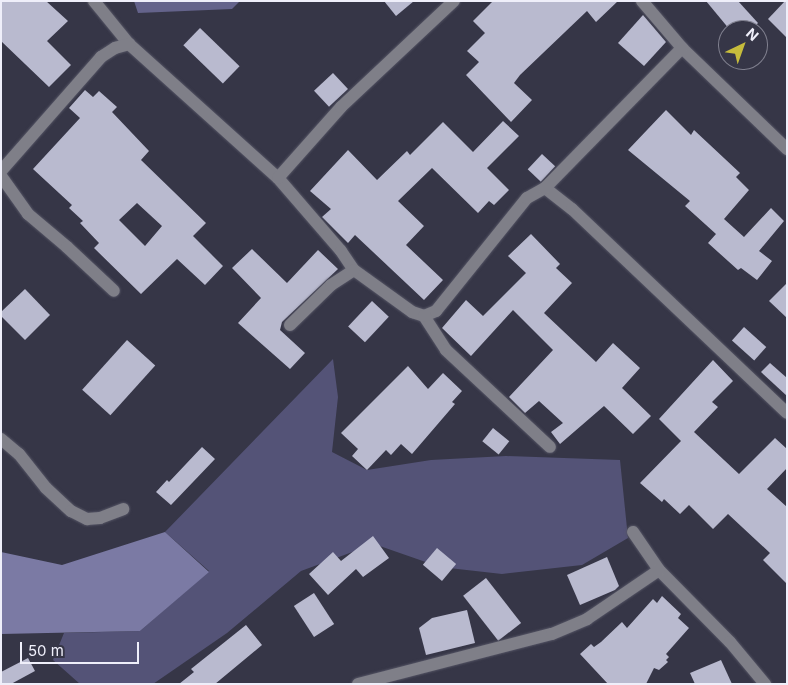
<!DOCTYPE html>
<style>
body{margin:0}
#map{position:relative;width:788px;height:685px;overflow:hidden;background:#363647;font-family:Inter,sans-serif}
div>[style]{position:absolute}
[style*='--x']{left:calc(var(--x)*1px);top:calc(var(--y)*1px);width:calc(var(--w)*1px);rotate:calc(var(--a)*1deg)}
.green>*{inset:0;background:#545377}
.forest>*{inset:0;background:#64638b}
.water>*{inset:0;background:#7b7aa4}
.building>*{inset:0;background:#b9bacf;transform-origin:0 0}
.roads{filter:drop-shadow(0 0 1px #545464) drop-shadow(0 0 1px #545464)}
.minor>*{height:12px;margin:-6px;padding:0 6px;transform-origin:6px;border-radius:6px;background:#7f7f88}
span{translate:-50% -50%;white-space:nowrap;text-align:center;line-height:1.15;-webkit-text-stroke:5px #363647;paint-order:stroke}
.frame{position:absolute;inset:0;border:2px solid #efeffa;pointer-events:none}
.north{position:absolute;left:718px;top:20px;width:50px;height:50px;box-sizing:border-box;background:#363647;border:1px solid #80808f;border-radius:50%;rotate:42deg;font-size:14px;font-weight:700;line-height:20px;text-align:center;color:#efeffa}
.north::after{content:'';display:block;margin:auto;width:18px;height:22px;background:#c6bc3c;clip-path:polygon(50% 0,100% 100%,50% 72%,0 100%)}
.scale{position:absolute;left:20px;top:642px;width:119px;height:22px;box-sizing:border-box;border:2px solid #efeffa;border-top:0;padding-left:6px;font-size:15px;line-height:18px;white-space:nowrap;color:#efeffa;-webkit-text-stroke:4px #363647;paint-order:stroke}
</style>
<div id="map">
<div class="green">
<div style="clip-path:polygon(333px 359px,338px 397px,332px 452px,367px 470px,431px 460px,506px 456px,620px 460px,628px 538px,582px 565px,502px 574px,440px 567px,374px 544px,301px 571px,227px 633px,153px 684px,80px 684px,53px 660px,64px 633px,140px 631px,209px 571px,165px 532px)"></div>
</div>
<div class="forest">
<div style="clip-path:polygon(134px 1px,240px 1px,232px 9px,138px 13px)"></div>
</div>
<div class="water">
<div style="clip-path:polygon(165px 532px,209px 572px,140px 631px,1px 634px,1px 552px,62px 565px)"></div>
</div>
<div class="building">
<div style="clip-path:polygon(1px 1px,46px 1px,68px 21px,47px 41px,71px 65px,49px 87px,1px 41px)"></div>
<div style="clip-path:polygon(384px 1px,414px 1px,396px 16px)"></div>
<div style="clip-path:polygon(493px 1px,618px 1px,596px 22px,587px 11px,520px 75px,514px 83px,532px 100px,511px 122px,466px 75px,479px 62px,467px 51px,485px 33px,473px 21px)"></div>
<div style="clip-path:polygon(706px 1px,738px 1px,758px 23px,751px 30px,730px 30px)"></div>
<div style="clip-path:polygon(785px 1px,787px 1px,787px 38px,768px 19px)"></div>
<div style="clip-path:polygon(643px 15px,666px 42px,644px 66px,618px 43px)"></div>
<div style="left:200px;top:28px;width:55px;height:24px;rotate:44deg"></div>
<div style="left:333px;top:73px;width:22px;height:26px;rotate:47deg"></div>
<div style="clip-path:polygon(evenodd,85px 90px,93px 97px,99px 91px,117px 107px,112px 112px,149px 151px,141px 160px,206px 223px,193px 236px,223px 266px,205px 285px,177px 259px,141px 294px,94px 248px,99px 243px,80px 223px,83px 221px,69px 208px,72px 205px,33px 169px,80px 118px,69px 108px,85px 90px,137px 203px,162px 226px,145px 246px,119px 220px,137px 203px)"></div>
<div style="clip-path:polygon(666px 110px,691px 135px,694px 130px,740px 173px,736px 177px,749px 190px,724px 219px,744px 237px,771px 208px,784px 221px,759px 251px,772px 261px,757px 280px,741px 268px,738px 270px,708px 243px,716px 234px,685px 206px,690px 201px,628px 150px)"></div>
<div style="clip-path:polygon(503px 121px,519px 136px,487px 168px,509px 190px,494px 205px,489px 201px,478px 213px,432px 168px,398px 201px,424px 226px,406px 245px,443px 280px,424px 300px,355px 235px,348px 243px,322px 217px,331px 209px,310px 191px,348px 150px,377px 180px,407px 151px,410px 155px,443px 122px,473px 152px)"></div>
<div style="left:542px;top:154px;width:18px;height:21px;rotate:43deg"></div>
<div style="clip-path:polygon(531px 234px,560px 264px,556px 268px,572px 283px,544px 313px,596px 362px,613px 343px,640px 368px,622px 388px,651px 416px,633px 434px,604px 406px,560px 444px,551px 432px,563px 423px,539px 401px,525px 413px,509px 397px,553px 350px,513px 310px,471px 356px,442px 328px,466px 300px,483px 316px,526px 273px,508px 256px)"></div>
<div style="clip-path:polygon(252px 249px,287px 283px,318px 250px,338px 269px,282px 322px,280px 330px,305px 353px,290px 369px,238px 323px,261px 298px,232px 268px)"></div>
<div style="clip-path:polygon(787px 283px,787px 318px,769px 301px)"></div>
<div style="clip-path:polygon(25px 289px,50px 315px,25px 340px,1px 316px,1px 312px)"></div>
<div style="left:372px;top:301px;width:23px;height:35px;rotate:43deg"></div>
<div style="left:744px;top:327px;width:30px;height:18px;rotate:42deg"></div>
<div style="left:127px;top:340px;width:38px;height:67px;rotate:42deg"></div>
<div style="clip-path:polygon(713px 360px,733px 381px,712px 402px,718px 407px,694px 432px,739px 474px,775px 438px,787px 449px,787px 468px,767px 489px,787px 507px,787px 584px,763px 560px,770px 553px,728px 514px,713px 529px,689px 505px,680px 514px,664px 499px,662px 502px,640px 483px,681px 441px,659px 419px)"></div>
<div style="clip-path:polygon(770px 363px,787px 378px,787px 396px,761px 372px)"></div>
<div style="clip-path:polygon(408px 366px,428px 389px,443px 373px,462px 391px,452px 402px,455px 404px,412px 454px,401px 444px,391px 455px,386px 450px,367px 470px,352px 456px,358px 449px,341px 433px)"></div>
<div style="left:493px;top:428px;width:21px;height:17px;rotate:39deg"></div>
<div style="clip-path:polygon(202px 447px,215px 459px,171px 505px,156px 492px,167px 480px,169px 482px)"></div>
<div style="clip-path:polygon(373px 536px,389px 558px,363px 577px,356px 569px,328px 595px,309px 574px,333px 552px,341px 561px)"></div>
<div style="left:437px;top:548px;width:25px;height:22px;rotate:40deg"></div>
<div style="clip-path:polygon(607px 557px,619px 586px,615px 590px,580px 605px,567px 575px)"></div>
<div style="left:486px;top:578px;width:57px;height:29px;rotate:52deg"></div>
<div style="left:314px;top:593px;width:37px;height:24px;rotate:57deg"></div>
<div style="clip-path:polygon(662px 596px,681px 614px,678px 618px,689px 628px,666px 654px,669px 657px,666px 660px,668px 662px,659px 670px,654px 668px,646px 684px,608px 684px,580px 654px,591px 644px,594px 647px,601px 642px,622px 622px,627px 628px,653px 599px,657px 603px)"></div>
<div style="clip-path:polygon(467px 610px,475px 643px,426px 655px,419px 628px,432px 618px)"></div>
<div style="clip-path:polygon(246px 625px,262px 645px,215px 684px,179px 684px,194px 672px,191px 669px)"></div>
<div style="clip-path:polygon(28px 658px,35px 671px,11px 684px,1px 684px,1px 672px)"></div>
<div style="clip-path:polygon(721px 660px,732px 684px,695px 684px,690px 673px)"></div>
</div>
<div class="roads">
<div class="minor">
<div style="--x:94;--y:1;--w:55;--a:50.9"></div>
<div style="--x:129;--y:44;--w:200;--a:42"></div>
<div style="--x:278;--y:178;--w:96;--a:49.2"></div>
<div style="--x:341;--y:251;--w:23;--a:56"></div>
<div style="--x:354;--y:270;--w:72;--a:35.9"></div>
<div style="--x:412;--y:312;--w:13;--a:18"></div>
<div style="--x:424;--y:316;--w:40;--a:57.1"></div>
<div style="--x:446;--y:350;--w:142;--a:43"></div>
<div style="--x:642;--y:1;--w:62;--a:49.6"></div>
<div style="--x:682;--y:48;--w:146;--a:43.9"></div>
<div style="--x:1;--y:171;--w:152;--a:-48.7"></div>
<div style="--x:101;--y:57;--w:17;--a:-33"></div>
<div style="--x:115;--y:48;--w:15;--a:-16"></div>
<div style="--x:1;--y:176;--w:47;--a:54.6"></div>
<div style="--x:28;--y:214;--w:51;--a:40.2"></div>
<div style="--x:67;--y:247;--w:64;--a:43.1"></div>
<div style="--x:278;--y:178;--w:95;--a:-48.4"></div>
<div style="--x:341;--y:107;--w:155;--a:-43.2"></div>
<div style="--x:545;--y:188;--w:34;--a:38"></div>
<div style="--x:572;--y:209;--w:296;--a:43.5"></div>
<div style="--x:424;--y:316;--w:13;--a:-23"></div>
<div style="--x:436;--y:311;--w:145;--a:-51.2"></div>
<div style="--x:527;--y:198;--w:21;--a:-29"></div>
<div style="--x:545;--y:188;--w:196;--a:-45.6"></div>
<div style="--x:290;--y:325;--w:57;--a:-44.3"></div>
<div style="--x:331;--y:285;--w:27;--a:-33"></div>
<div style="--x:1;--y:439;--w:23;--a:40"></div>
<div style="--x:19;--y:454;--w:43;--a:51.5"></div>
<div style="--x:46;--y:488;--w:34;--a:43"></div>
<div style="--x:71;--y:511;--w:18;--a:27"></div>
<div style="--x:87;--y:519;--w:13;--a:-4"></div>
<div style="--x:100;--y:518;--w:25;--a:-21"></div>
<div style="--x:633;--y:532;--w:46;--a:55.6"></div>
<div style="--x:659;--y:570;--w:101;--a:45.4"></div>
<div style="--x:730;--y:642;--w:55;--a:50.2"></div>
<div style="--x:358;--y:684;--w:200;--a:-14.5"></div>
<div style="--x:552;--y:634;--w:38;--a:-23"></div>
<div style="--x:587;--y:619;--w:87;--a:-34.2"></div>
</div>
</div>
<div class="frame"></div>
<div class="north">N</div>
<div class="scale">50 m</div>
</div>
